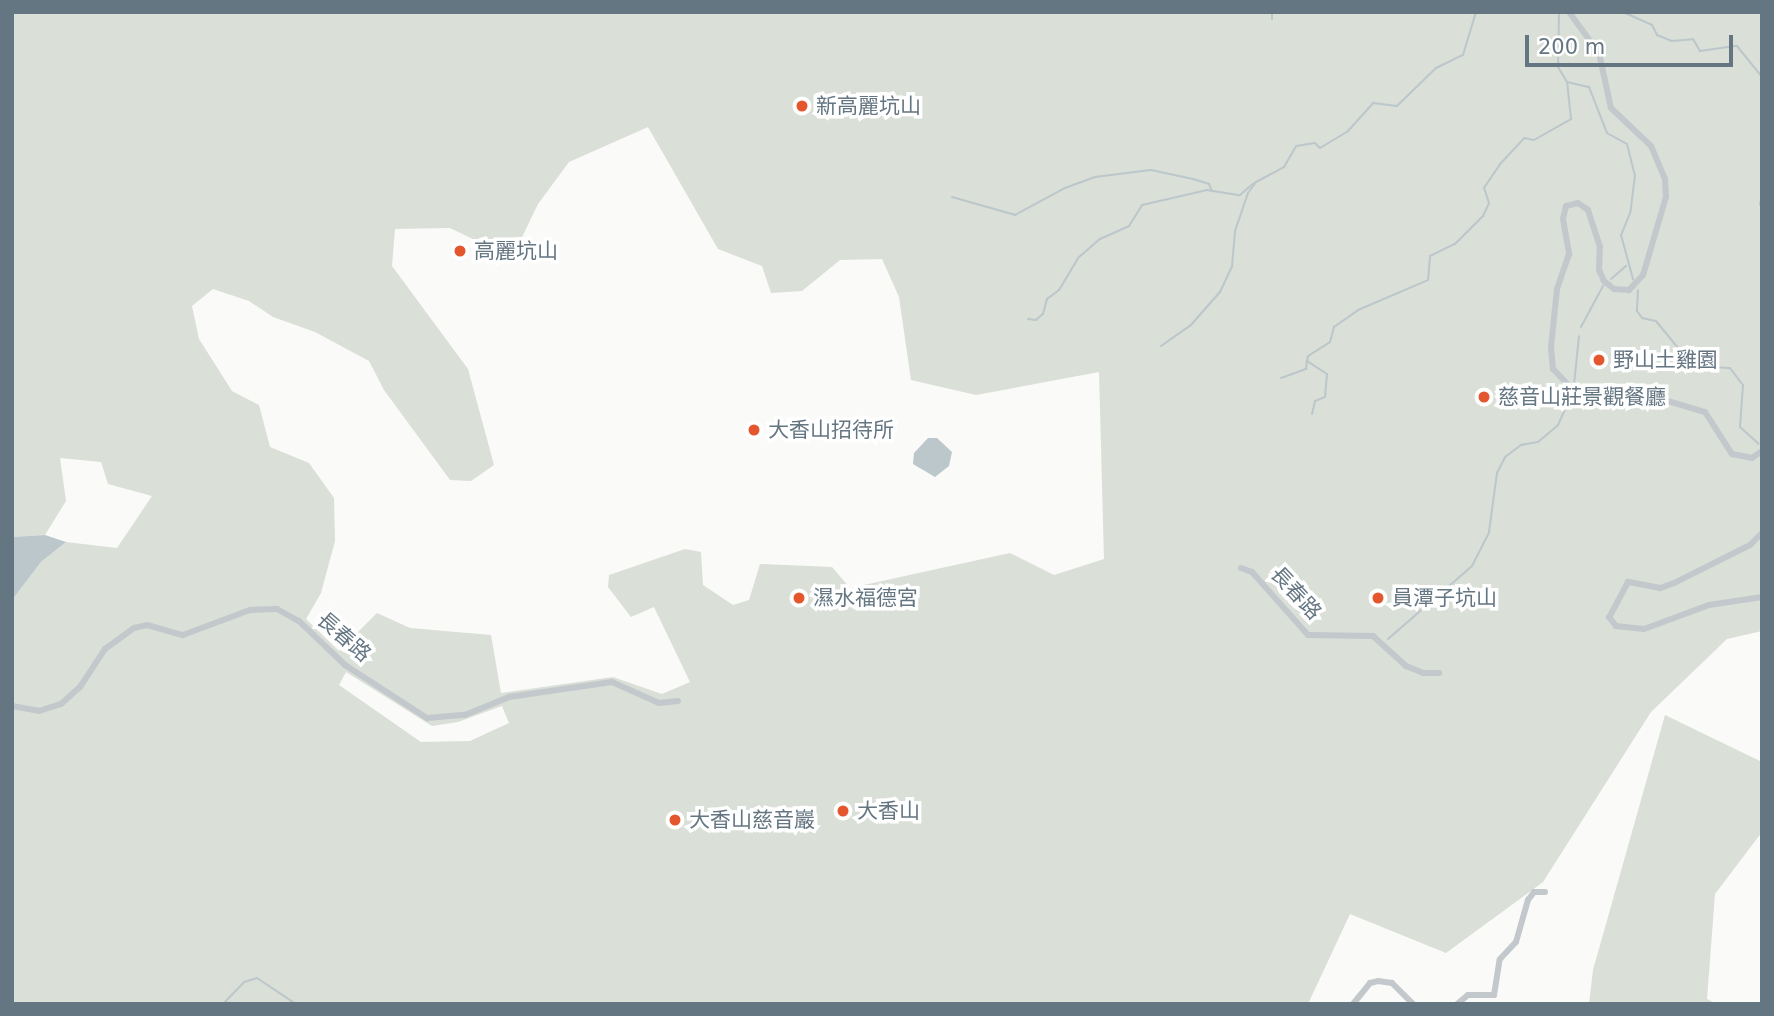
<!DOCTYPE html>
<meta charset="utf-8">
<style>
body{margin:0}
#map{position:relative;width:1774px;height:1016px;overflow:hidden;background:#fafaf8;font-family:"DejaVu Sans","Noto Sans TC",sans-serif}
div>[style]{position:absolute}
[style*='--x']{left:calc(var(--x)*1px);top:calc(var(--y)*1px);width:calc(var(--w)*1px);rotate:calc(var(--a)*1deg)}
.green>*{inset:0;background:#dadfd7}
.water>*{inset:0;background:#bbc7cb}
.stream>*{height:2px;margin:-1px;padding:0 1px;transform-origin:1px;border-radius:1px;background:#bbc7cb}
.minor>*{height:6px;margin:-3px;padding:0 3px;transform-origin:3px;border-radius:3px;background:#c3c8cc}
.dots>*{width:19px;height:19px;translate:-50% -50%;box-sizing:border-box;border:4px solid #fff;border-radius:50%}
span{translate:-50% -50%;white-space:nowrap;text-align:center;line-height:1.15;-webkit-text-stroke:7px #fff;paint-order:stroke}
.poi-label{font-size:21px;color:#657683}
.left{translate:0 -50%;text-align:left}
.street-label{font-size:21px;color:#657683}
.frame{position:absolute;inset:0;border:14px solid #657683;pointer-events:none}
.scale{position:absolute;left:1525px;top:35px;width:208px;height:32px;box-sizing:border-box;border:4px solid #657683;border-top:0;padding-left:9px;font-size:21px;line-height:24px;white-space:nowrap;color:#657683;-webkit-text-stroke:5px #fff;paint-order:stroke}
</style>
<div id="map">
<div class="green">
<div style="clip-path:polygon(evenodd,12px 12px,1762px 12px,1762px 631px,1727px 639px,1651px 712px,1543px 882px,1446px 953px,1350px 914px,1308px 1004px,12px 1004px,12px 600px,41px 562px,66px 542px,117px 548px,152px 496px,108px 484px,101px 462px,60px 458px,66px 501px,45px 535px,12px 537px,12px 12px,648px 127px,718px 249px,762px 266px,771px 293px,802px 291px,840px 260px,882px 259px,899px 297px,911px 380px,976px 395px,1099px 372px,1104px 559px,1054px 575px,1010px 553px,850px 588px,832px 567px,760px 564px,749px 600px,733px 605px,703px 585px,701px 552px,685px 549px,609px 575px,608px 587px,631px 617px,654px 607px,690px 682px,662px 694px,613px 677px,501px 693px,491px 635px,410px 628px,377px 613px,339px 651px,306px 619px,321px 593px,335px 541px,334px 498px,309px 463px,270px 447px,259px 405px,232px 391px,199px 339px,192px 306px,213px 289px,249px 301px,273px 317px,315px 332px,369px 361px,384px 390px,450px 480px,471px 481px,494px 465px,468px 369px,392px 266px,395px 229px,450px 228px,512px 258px,538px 204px,569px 162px,648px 127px,12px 12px,346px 672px,432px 726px,458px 722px,502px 706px,509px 723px,470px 741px,421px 742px,339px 685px,346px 672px)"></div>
<div style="clip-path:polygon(1665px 715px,1762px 762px,1762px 832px,1715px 894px,1707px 999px,1717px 1004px,1589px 1004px,1593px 970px)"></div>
</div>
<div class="water">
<div style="clip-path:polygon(928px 438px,937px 438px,952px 452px,949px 466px,935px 477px,913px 464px,914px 453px)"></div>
<div style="clip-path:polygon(45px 535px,66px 542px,41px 562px,12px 600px,12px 537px)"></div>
</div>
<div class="stream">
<div style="--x:1559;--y:12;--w:55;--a:91"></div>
<div style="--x:1558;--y:67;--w:17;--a:59"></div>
<div style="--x:1567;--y:82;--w:23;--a:13"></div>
<div style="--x:1589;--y:87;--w:49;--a:68.6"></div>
<div style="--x:1607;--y:133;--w:23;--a:29"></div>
<div style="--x:1627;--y:144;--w:32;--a:76"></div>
<div style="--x:1635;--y:175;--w:38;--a:97"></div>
<div style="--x:1630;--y:213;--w:24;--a:112"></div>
<div style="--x:1621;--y:235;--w:46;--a:74.7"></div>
<div style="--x:1623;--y:12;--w:32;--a:24"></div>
<div style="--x:1652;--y:25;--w:11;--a:63"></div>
<div style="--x:1657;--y:35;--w:16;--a:22"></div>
<div style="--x:1672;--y:41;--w:21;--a:-5"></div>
<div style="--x:1693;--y:39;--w:14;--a:60"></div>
<div style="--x:1700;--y:51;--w:37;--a:-8"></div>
<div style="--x:1737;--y:46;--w:40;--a:51"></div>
<div style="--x:1272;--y:19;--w:7;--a:-90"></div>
<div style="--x:952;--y:197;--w:66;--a:15.9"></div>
<div style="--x:1015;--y:215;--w:57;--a:-28.4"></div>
<div style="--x:1065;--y:188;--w:32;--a:-20"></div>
<div style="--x:1095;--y:177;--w:56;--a:-7.1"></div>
<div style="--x:1151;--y:170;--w:43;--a:12.1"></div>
<div style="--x:1193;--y:179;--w:17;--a:17"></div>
<div style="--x:1209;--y:184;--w:8;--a:67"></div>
<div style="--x:1611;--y:279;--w:20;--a:-41"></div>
<div style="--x:1638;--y:290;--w:21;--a:93"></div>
<div style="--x:1637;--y:311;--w:9;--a:54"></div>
<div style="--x:1642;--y:318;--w:14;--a:12"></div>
<div style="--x:1656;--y:321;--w:57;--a:50.7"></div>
<div style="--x:1692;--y:365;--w:38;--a:5"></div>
<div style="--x:1730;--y:368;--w:21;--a:53"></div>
<div style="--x:1743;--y:385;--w:42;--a:94.1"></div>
<div style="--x:1740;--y:427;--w:25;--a:42"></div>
<div style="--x:1028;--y:319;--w:8;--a:7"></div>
<div style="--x:1036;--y:320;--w:9;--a:-41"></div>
<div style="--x:1043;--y:314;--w:16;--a:-75"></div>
<div style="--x:1047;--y:299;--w:15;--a:-37"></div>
<div style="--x:1059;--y:290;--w:37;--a:-59"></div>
<div style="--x:1078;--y:258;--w:29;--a:-41"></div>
<div style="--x:1100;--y:239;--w:32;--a:-24"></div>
<div style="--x:1129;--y:226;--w:25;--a:-58"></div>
<div style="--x:1142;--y:205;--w:67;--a:-13"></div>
<div style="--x:1207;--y:190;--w:33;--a:9"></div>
<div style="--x:1240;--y:195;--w:18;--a:-41"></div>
<div style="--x:1581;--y:327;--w:47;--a:-61.8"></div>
<div style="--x:1161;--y:346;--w:35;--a:-35"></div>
<div style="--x:1190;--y:326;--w:45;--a:-48.6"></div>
<div style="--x:1220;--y:292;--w:29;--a:-65"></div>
<div style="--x:1232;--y:266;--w:35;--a:-85"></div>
<div style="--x:1235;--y:231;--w:40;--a:-71.1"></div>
<div style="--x:1248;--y:193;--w:14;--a:-54"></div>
<div style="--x:1256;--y:182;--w:32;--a:-28"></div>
<div style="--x:1284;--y:167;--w:24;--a:-60"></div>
<div style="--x:1296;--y:146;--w:19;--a:-9"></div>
<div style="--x:1315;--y:143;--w:7;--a:45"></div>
<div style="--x:1320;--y:148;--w:33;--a:-31"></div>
<div style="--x:1348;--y:131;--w:38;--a:-48"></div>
<div style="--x:1373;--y:103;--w:24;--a:7"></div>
<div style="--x:1397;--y:106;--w:54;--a:-44.3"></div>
<div style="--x:1436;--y:68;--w:30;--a:-26"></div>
<div style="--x:1463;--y:55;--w:45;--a:-73.2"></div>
<div style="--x:1281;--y:378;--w:27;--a:-20"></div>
<div style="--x:1306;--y:369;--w:8;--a:-83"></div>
<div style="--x:1574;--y:385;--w:49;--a:-84.2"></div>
<div style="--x:1312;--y:414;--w:13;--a:-77"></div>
<div style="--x:1315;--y:401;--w:11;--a:-22"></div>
<div style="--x:1325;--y:397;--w:23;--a:-85"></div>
<div style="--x:1327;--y:374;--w:24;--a:-147"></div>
<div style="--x:1307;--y:361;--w:5;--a:-79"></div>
<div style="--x:1308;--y:356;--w:26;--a:-32"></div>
<div style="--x:1330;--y:342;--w:16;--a:-75"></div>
<div style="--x:1334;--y:327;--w:29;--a:-35"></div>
<div style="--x:1358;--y:310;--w:76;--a:-23.2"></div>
<div style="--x:1428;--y:280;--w:24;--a:-85"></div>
<div style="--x:1430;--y:256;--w:28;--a:-26"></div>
<div style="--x:1455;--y:244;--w:40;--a:-45"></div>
<div style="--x:1483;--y:216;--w:14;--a:-65"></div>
<div style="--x:1489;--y:203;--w:16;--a:-108"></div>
<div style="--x:1484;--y:188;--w:30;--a:-56"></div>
<div style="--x:1501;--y:163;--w:34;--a:-47"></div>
<div style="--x:1524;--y:138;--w:10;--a:11"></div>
<div style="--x:1534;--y:140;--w:43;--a:-29.6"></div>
<div style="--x:1571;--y:119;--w:37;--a:-96"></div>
<div style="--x:1388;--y:639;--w:111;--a:-41"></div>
<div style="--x:1472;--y:566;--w:38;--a:-63"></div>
<div style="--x:1489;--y:532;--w:60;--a:-82.3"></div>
<div style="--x:1497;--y:473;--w:18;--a:-63"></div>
<div style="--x:1505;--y:457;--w:20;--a:-37"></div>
<div style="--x:1521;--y:445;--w:17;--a:-10"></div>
<div style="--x:1538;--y:442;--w:26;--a:-40"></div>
<div style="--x:1558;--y:425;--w:32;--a:-66"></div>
<div style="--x:223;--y:1004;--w:30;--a:-46"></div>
<div style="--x:244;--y:982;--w:14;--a:-17"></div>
<div style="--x:257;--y:978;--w:47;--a:33.7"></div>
</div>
<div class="minor">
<div style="--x:1569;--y:12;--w:51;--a:53.8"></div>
<div style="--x:1599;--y:53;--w:56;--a:77.7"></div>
<div style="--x:1611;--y:108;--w:55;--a:43.5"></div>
<div style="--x:1651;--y:146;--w:36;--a:67"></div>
<div style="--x:1665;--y:179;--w:18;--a:87"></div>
<div style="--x:1666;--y:197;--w:81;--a:106.4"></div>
<div style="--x:1643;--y:275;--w:21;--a:133"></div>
<div style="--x:1629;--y:290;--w:15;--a:-176"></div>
<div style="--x:1614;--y:289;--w:13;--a:-141"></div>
<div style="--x:1604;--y:281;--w:12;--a:-114"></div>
<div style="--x:1599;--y:270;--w:23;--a:-88"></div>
<div style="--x:1600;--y:247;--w:39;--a:-108"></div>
<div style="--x:1588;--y:210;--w:12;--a:-145"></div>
<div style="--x:1578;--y:203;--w:12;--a:166"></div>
<div style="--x:1566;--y:206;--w:13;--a:103"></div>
<div style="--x:1563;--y:219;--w:36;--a:80"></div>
<div style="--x:1569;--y:254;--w:37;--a:109"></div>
<div style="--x:1557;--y:289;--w:58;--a:95.9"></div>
<div style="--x:1551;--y:347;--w:22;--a:85"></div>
<div style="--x:1553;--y:369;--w:28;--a:46"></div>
<div style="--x:1572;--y:389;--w:46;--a:17.7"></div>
<div style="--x:1616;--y:403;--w:45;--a:-5.1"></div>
<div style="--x:1661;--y:399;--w:46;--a:16.5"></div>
<div style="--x:1705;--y:412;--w:50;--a:57.3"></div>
<div style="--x:1732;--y:454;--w:20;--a:11"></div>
<div style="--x:1752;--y:458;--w:12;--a:-35"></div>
<div style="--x:1762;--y:203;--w:1;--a:90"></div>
<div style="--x:1762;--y:533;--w:17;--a:135"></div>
<div style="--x:1750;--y:545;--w:85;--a:153.4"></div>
<div style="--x:1674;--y:583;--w:15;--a:160"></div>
<div style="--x:1660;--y:588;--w:33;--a:-169"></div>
<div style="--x:1628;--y:582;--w:40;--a:118"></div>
<div style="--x:1609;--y:617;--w:11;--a:52"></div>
<div style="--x:1616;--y:626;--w:28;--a:6"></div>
<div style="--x:1644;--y:629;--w:69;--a:-20.3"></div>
<div style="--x:1709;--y:605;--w:54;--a:-8.6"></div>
<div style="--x:1241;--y:568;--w:12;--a:20"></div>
<div style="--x:1252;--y:572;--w:84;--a:48.4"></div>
<div style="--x:1308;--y:635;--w:65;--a:0.9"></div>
<div style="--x:1373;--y:636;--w:45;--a:42.3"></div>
<div style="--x:1406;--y:666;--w:18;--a:22"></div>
<div style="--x:1423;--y:673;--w:16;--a:0"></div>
<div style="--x:12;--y:706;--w:27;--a:10"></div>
<div style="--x:39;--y:711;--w:23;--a:-18"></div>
<div style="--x:61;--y:704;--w:25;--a:-42"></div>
<div style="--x:80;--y:687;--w:45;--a:-56.7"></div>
<div style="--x:105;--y:649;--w:36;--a:-36"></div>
<div style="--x:134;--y:628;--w:13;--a:-13"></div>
<div style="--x:147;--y:625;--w:37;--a:16"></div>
<div style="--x:183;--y:635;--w:72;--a:-20.5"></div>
<div style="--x:250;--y:610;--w:27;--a:-2"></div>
<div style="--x:277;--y:609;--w:25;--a:29"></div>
<div style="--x:299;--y:621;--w:64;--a:43.7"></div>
<div style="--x:345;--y:665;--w:98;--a:32.9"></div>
<div style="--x:427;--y:718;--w:38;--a:-5"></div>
<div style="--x:465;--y:715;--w:48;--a:-22.2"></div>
<div style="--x:509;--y:697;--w:104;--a:-8.3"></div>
<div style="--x:612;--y:682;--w:51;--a:24.1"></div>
<div style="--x:659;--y:703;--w:19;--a:-6"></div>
<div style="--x:1353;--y:1004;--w:27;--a:-51"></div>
<div style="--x:1370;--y:983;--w:8;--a:-14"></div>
<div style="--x:1378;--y:981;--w:14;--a:8"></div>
<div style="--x:1392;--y:983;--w:30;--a:45"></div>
<div style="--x:1457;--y:1004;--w:14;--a:-39"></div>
<div style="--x:1468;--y:995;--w:26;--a:0"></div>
<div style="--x:1494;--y:995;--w:36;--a:-81"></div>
<div style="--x:1500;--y:959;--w:23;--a:-47"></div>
<div style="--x:1516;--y:942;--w:44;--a:-74.1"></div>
<div style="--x:1528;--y:900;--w:10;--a:-53"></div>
<div style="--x:1534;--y:892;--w:11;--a:0"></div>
</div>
<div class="dots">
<div style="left:802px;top:106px;background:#e4572e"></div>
<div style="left:460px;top:251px;background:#e4572e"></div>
<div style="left:1599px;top:360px;background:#e4572e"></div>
<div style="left:1484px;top:397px;background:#e4572e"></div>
<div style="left:754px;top:430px;background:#e4572e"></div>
<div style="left:799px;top:598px;background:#e4572e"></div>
<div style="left:1378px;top:598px;background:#e4572e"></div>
<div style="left:843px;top:811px;background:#e4572e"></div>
<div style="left:675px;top:820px;background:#e4572e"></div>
</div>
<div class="poi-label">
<span class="left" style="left:816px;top:106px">新高麗坑山</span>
<span class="left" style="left:474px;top:251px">高麗坑山</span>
<span class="left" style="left:1613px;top:360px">野山土雞園</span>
<span class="left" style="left:1498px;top:397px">慈音山莊景觀餐廳</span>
<span class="left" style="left:768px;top:430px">大香山招待所</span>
<span class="left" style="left:813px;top:598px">濕水福德宮</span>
<span class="left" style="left:1392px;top:598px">員潭子坑山</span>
<span class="left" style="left:857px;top:811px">大香山</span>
<span class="left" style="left:689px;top:820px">大香山慈音巖</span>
</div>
<div class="street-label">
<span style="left:1296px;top:593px;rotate:47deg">長春路</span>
<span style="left:344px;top:637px;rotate:41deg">長春路</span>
</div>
<div class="frame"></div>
<div class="scale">200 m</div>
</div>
